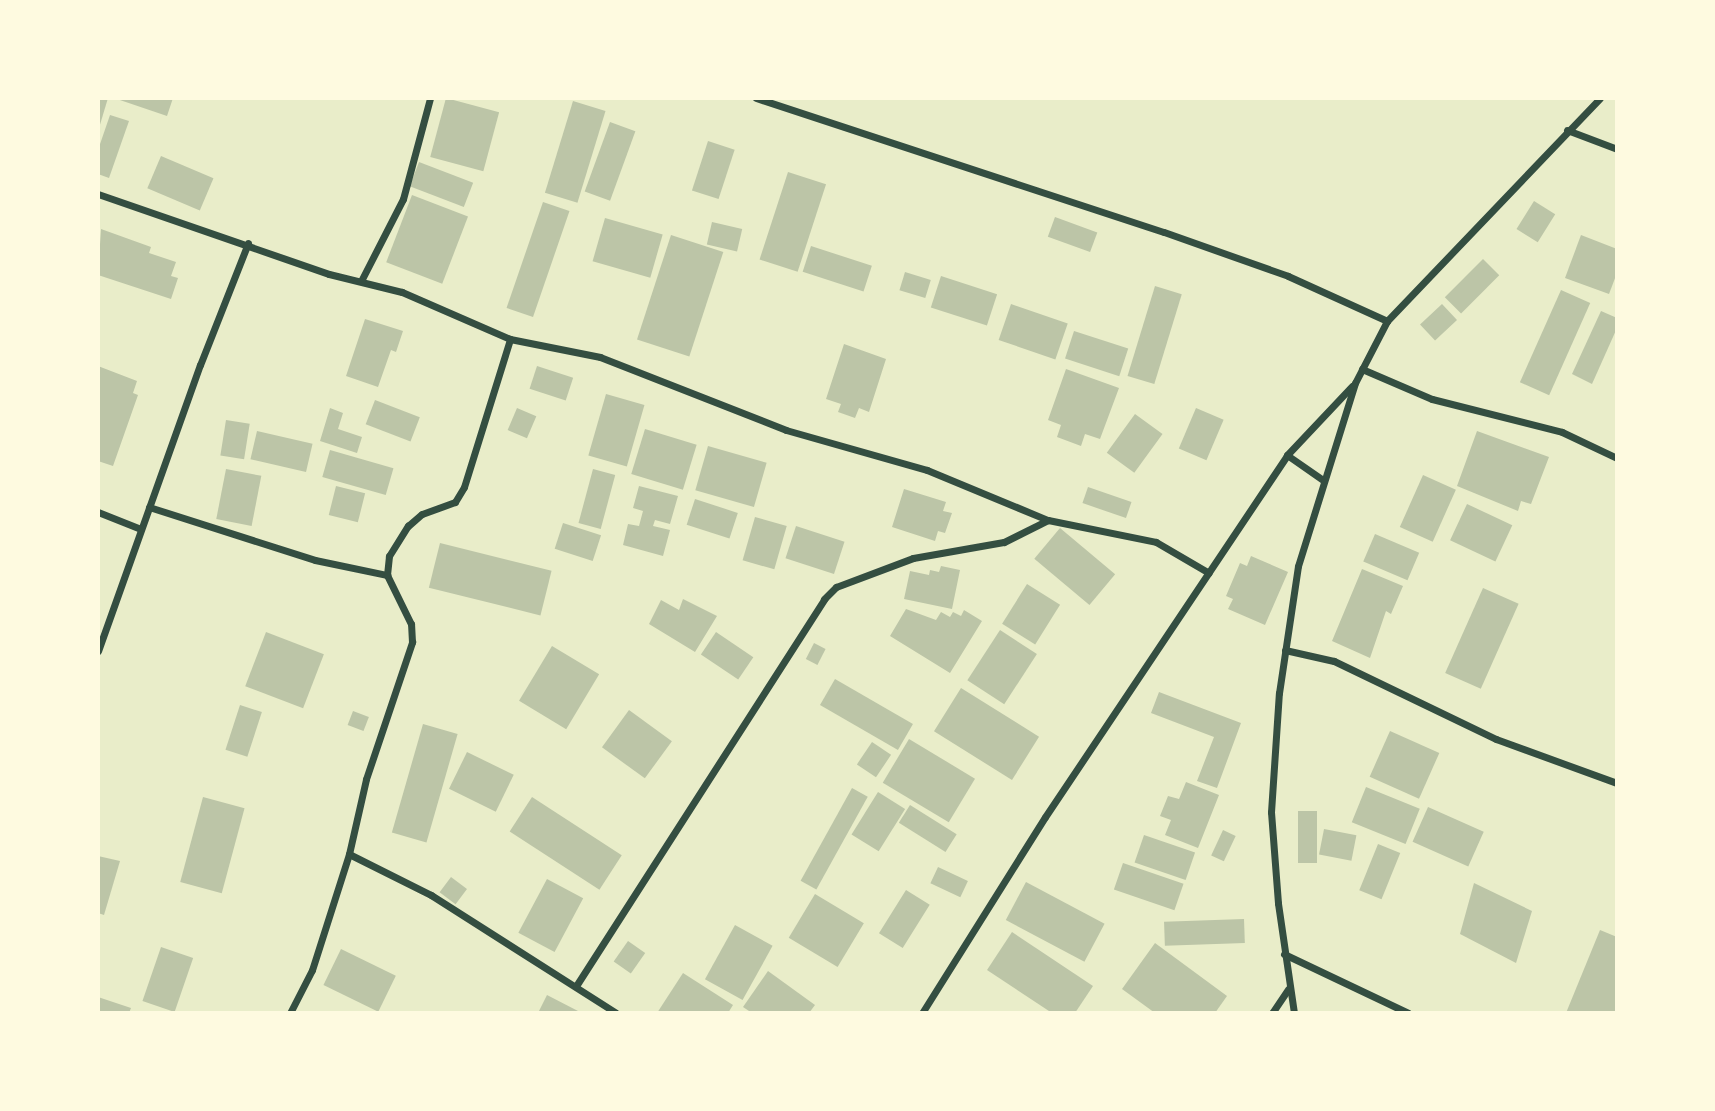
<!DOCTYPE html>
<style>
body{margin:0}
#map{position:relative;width:1715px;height:1111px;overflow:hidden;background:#e9edc9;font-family:Literata,serif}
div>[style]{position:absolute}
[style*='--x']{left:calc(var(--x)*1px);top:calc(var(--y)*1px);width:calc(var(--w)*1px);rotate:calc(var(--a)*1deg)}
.building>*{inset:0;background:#bcc5a7;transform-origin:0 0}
.minor>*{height:7px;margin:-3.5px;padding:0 3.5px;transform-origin:3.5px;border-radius:3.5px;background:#344e41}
span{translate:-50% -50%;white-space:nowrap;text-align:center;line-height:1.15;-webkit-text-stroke:5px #fefae0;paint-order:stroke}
.frame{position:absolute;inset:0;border:100px solid #fefae0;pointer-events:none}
</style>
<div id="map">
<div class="building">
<div style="clip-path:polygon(98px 98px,108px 98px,99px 128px,98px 128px)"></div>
<div style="clip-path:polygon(114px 98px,173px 98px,167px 116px)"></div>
<div style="left:446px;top:98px;width:55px;height:61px;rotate:15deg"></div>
<div style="left:573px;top:101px;width:34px;height:96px;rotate:17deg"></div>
<div style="clip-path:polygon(110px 115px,129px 121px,109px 178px,98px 174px,98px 150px)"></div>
<div style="left:610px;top:122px;width:27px;height:74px;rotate:20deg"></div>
<div style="left:708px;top:141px;width:28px;height:52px;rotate:18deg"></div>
<div style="left:161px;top:156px;width:57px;height:35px;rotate:23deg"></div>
<div style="left:419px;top:162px;width:58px;height:26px;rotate:21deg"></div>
<div style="left:788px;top:172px;width:40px;height:92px;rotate:18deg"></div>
<div style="left:412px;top:195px;width:60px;height:72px;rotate:21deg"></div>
<div style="left:1534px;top:201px;width:25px;height:33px;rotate:32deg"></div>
<div style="left:543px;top:202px;width:28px;height:112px;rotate:19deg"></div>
<div style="left:1055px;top:217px;width:45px;height:21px;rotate:20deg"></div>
<div style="left:605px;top:218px;width:60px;height:45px;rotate:16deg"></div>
<div style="left:712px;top:222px;width:31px;height:23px;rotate:13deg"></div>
<div style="clip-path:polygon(101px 229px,151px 247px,149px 253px,176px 262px,171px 276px,178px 278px,171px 299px,98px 275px)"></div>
<div style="left:671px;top:235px;width:55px;height:110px;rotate:18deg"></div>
<div style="clip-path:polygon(1581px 235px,1617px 249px,1617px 273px,1609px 294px,1565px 278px)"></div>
<div style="left:811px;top:246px;width:64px;height:27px;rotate:18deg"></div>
<div style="left:1483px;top:259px;width:23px;height:54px;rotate:45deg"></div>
<div style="left:905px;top:272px;width:27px;height:19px;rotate:17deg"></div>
<div style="left:941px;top:276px;width:59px;height:33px;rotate:18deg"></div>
<div style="left:1155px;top:286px;width:28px;height:94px;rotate:17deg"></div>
<div style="left:1561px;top:290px;width:32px;height:101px;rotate:24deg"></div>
<div style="left:1011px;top:304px;width:60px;height:38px;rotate:19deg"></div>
<div style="left:1442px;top:304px;width:22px;height:30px;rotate:47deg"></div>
<div style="clip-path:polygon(1601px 311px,1617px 318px,1617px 328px,1592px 384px,1572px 374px)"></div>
<div style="clip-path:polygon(365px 319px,403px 331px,396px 352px,391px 350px,378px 387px,346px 376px)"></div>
<div style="left:1074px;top:331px;width:57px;height:29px;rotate:18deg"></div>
<div style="clip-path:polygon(844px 344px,886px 359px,869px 412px,859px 408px,855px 418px,838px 412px,841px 404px,826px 399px)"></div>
<div style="clip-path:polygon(98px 366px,137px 381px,133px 393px,138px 395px,113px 466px,98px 461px)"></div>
<div style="left:537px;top:366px;width:38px;height:24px;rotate:18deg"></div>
<div style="clip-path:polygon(1066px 369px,1119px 388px,1100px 439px,1085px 434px,1081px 446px,1057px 437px,1061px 425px,1048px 420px)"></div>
<div style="left:606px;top:394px;width:40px;height:64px;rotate:16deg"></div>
<div style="left:375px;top:400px;width:48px;height:26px;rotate:21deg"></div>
<div style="clip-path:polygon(330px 408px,343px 413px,338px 429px,362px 437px,357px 453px,320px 441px)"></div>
<div style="left:517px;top:408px;width:21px;height:24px;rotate:23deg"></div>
<div style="left:1196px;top:408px;width:30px;height:44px;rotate:23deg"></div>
<div style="left:1135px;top:414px;width:34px;height:48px;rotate:36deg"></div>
<div style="left:226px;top:420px;width:24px;height:36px;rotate:9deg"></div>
<div style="left:645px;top:429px;width:54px;height:47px;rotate:17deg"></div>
<div style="left:257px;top:431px;width:57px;height:29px;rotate:13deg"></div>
<div style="clip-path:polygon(1477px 431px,1549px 457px,1531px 504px,1521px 501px,1518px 511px,1457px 486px)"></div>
<div style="left:708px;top:446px;width:61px;height:46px;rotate:16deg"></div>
<div style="left:330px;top:450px;width:66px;height:28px;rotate:16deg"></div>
<div style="left:226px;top:469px;width:36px;height:51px;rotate:11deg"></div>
<div style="left:593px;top:469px;width:23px;height:56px;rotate:15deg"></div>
<div style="left:1423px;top:475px;width:36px;height:57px;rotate:24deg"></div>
<div style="left:336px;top:486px;width:30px;height:30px;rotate:14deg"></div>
<div style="clip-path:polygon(639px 486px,678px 496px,670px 524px,655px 520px,653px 526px,670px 530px,663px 556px,623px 545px,628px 524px,639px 526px,643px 511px,633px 508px)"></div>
<div style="left:1088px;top:487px;width:46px;height:17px;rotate:19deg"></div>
<div style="clip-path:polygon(904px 489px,946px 502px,943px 511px,952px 513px,945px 533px,938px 531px,935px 541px,892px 527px)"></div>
<div style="left:695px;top:499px;width:45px;height:27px;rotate:18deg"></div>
<div style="left:1467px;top:504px;width:50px;height:40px;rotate:25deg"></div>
<div style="left:755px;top:517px;width:33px;height:45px;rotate:16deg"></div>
<div style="left:563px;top:523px;width:40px;height:27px;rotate:18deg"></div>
<div style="left:796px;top:526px;width:51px;height:34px;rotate:18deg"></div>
<div style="left:1060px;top:528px;width:72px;height:40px;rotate:40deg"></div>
<div style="left:1375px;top:534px;width:48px;height:30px;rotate:23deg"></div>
<div style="left:440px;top:543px;width:115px;height:46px;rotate:14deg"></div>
<div style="clip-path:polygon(1251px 556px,1288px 572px,1265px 625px,1228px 609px,1233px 599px,1226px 596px,1240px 563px,1247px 566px)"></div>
<div style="clip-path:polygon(941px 566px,960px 570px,952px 609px,904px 599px,910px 571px,929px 575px,930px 570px,939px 572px)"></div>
<div style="clip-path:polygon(1362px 569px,1403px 586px,1391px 614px,1386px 611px,1370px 658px,1332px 641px)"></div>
<div style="left:1027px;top:584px;width:39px;height:47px;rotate:32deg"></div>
<div style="left:1483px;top:588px;width:39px;height:93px;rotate:24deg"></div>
<div style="clip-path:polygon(683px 599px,717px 616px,695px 652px,649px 624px,661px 600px,679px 610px)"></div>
<div style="clip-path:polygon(906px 609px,936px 620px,941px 612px,950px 617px,953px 612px,961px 616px,964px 610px,982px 621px,950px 673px,890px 636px)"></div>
<div style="left:1000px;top:630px;width:44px;height:60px;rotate:33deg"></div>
<div style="left:266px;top:632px;width:62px;height:58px;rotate:21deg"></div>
<div style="left:716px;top:632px;width:45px;height:27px;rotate:34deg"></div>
<div style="left:814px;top:643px;width:13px;height:18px;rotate:27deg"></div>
<div style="left:552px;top:646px;width:55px;height:64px;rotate:31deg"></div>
<div style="left:835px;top:679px;width:90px;height:30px;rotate:30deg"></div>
<div style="left:961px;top:688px;width:92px;height:51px;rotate:32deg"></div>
<div style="clip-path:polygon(1159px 692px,1241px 723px,1217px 788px,1197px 781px,1214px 737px,1151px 713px)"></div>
<div style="left:240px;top:705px;width:23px;height:47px;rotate:18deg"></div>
<div style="left:629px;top:710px;width:53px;height:46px;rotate:36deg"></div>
<div style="left:353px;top:711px;width:17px;height:15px;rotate:21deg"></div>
<div style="left:423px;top:724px;width:36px;height:113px;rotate:16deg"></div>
<div style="left:1390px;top:731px;width:54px;height:50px;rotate:24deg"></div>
<div style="left:909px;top:739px;width:77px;height:51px;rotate:31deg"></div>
<div style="left:872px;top:742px;width:23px;height:27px;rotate:34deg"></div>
<div style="left:467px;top:752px;width:52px;height:41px;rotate:26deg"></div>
<div style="clip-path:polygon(1186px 782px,1219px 795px,1198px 848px,1165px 835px,1171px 820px,1160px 816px,1168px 796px,1179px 799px)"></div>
<div style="left:1366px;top:787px;width:58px;height:38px;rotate:22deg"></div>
<div style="left:852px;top:788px;width:18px;height:106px;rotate:29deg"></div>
<div style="left:878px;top:792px;width:32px;height:50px;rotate:32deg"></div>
<div style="left:203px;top:797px;width:43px;height:88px;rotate:15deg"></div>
<div style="left:532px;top:797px;width:107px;height:41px;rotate:33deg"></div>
<div style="left:910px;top:805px;width:55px;height:21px;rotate:32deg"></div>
<div style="left:1428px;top:807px;width:61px;height:38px;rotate:24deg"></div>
<div style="left:1298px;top:811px;width:19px;height:52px"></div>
<div style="left:1324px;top:829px;width:33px;height:26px;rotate:11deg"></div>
<div style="left:1223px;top:830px;width:14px;height:28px;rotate:25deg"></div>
<div style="left:1144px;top:835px;width:54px;height:29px;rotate:19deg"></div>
<div style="left:1378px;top:844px;width:24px;height:50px;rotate:22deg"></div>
<div style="clip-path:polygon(98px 856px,120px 861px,104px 915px,98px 913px)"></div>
<div style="left:1123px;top:863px;width:64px;height:28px;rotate:19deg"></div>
<div style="left:938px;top:867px;width:33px;height:18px;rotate:25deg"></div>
<div style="left:451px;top:877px;width:20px;height:19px;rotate:37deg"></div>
<div style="left:547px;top:879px;width:41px;height:61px;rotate:28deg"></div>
<div style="left:1026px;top:882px;width:89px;height:43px;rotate:28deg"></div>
<div style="clip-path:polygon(1474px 883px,1532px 911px,1516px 963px,1460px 934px)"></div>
<div style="left:906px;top:890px;width:28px;height:51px;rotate:32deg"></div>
<div style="left:815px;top:894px;width:57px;height:51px;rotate:31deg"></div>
<div style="left:1244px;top:919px;width:24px;height:80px;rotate:88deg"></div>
<div style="left:735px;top:925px;width:43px;height:62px;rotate:29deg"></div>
<div style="clip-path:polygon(1600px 930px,1617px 937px,1617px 1013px,1566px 1013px)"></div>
<div style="clip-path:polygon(1012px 932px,1093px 986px,1075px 1013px,1052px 1013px,987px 970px)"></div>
<div style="left:628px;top:941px;width:21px;height:25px;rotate:35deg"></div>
<div style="clip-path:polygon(1155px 943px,1227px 996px,1215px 1013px,1155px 1013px,1122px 989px)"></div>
<div style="left:161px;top:947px;width:34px;height:57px;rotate:19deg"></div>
<div style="left:341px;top:949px;width:61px;height:40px;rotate:26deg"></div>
<div style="clip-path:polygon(768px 971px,815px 1005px,809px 1013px,752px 1013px,743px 1007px)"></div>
<div style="clip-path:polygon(683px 973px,733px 1005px,728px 1013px,657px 1013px)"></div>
<div style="clip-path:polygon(547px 995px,578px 1011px,577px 1013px,538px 1013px)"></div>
<div style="clip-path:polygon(98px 997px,131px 1008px,129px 1013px,98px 1013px)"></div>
</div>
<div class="minor">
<div style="--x:756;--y:98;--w:429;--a:18.2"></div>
<div style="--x:1164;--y:232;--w:132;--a:19.5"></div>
<div style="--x:1288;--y:276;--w:109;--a:24.4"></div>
<div style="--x:1567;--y:130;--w:53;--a:20.8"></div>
<div style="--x:98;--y:194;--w:244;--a:19.1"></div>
<div style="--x:329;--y:274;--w:75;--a:13.9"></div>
<div style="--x:402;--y:292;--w:118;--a:23.5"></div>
<div style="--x:510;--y:339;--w:92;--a:11.3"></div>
<div style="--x:600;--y:357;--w:200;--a:21.4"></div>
<div style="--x:786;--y:430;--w:147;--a:15.8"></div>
<div style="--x:927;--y:470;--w:131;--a:22.5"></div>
<div style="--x:1048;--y:520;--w:110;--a:11.5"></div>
<div style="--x:1156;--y:542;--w:61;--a:30.3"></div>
<div style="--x:361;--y:281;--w:92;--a:-62.9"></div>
<div style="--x:403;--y:199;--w:105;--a:-75"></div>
<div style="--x:1362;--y:369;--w:76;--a:23.2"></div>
<div style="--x:1432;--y:399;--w:134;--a:14.2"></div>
<div style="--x:1562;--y:432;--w:61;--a:25.3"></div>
<div style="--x:1287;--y:455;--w:44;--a:34.8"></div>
<div style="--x:149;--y:507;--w:174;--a:17.7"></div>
<div style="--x:315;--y:560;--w:74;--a:11.8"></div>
<div style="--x:98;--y:512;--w:46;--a:21.6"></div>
<div style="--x:1285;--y:650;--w:50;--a:12.7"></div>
<div style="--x:1334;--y:661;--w:180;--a:25.7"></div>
<div style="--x:1496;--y:739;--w:129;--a:20"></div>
<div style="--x:98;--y:651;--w:304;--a:-70.4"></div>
<div style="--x:200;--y:365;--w:131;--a:-68.5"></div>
<div style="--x:349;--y:854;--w:92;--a:26.6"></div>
<div style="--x:431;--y:895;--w:219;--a:32.5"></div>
<div style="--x:1284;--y:954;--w:137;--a:25.4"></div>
<div style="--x:576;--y:986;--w:460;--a:-57.3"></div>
<div style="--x:824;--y:599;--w:17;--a:-45"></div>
<div style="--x:836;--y:587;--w:82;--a:-20.6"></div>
<div style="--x:913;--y:558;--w:92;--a:-10"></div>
<div style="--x:1004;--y:542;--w:49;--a:-26.6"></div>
<div style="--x:290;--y:1013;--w:48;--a:-62.9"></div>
<div style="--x:312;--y:970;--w:122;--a:-72.3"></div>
<div style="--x:349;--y:854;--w:77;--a:-77.2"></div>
<div style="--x:366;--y:779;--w:145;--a:-71.4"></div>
<div style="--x:412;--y:642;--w:18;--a:-93"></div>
<div style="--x:411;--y:624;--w:55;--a:-116.1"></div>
<div style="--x:387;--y:575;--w:19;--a:-84"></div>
<div style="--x:389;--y:556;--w:36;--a:-58"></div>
<div style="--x:408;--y:526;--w:18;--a:-41"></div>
<div style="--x:422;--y:514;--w:35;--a:-20"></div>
<div style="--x:455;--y:502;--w:17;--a:-59"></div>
<div style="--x:464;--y:487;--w:155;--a:-72.7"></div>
<div style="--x:922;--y:1013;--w:231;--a:-57.9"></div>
<div style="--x:1045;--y:817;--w:435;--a:-56.2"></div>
<div style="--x:1287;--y:455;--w:95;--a:-46.7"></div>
<div style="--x:1272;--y:1013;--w:29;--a:-56"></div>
<div style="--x:1294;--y:1013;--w:111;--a:-98.3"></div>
<div style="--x:1278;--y:903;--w:91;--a:-94.4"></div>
<div style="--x:1271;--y:812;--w:119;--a:-86.2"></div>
<div style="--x:1279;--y:693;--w:128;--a:-81.5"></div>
<div style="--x:1298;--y:566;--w:192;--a:-72.7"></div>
<div style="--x:1355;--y:383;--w:70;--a:-62.7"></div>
<div style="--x:1387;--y:321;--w:308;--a:-46.3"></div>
</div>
<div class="frame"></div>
</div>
